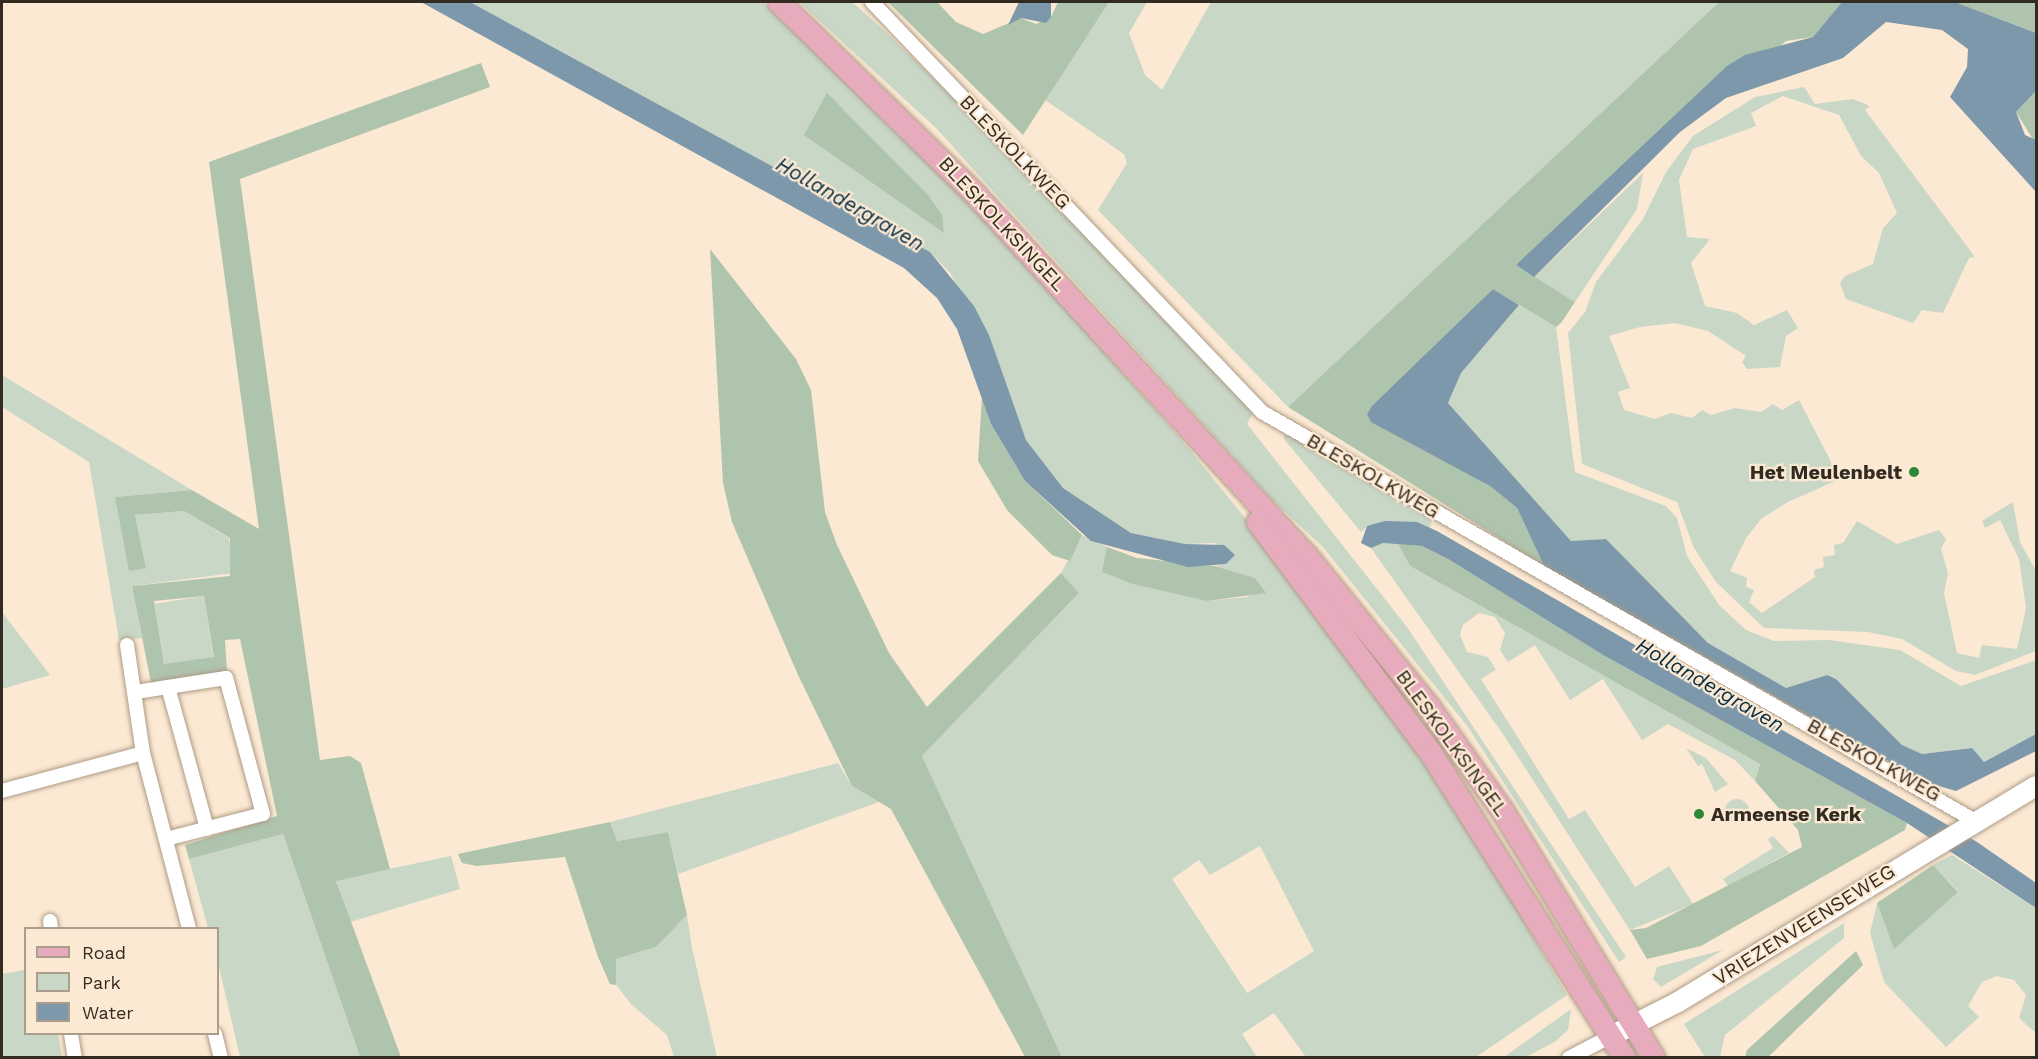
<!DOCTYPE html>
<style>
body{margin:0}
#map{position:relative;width:2038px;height:1059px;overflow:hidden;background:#fce9d3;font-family:"Work Sans",sans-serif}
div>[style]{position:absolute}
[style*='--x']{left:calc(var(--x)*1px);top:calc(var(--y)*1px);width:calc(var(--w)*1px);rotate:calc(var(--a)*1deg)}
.green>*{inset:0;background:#c9d7c7;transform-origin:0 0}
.round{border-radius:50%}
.forest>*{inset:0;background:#afc4ac}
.water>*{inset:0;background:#7c98aa}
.roads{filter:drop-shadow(0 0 2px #ad9b86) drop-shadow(0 0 2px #ad9b86)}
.street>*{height:14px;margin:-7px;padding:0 7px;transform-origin:7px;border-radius:7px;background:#fff}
.secondary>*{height:20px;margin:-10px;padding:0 10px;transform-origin:10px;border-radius:10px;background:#fff}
.primary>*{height:22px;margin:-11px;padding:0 11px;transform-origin:11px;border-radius:11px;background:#e6abbc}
.dots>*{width:16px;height:16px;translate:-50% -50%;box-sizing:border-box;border:3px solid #fce9d3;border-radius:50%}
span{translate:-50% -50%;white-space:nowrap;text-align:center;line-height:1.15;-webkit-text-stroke:4.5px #fce9d3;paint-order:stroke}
.street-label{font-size:20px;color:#322b22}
.poi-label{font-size:20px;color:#322b22;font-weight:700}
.right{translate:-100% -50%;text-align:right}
.left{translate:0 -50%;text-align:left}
.water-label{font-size:21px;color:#072f44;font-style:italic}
.frame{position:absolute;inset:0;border:3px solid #322b22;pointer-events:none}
.legend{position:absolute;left:24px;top:927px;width:195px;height:108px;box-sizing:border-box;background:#fce9d3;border:2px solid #ab9d8c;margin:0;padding:8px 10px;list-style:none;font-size:18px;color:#322b22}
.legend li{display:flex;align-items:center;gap:12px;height:30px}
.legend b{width:30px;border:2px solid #ab9d8c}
</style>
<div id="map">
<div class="green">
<div style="clip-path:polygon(evenodd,470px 2px,763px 2px,985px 219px,1181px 439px,1285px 567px,1428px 758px,1567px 995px,1476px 1057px,1306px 1057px,1274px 1013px,1242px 1034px,1257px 1057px,1062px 1057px,922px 756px,1079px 593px,1061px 573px,1082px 535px,1107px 547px,1103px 572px,1207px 601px,1248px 597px,1255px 578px,1215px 566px,1226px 564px,1215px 543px,1185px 544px,1131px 533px,1063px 488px,1026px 440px,951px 274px,930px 252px,470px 2px,1260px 846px,1314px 951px,1247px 993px,1172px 879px,1199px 860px,1210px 875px,1260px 846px)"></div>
<div style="clip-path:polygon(799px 2px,852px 2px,886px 32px,1044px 187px,1253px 413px,1247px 424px,1407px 627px,1626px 957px,1619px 962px,1468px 727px,1322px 546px,1272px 500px,937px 129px)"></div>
<div style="clip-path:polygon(1109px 2px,1147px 2px,1129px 33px,1145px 75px,1162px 90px,1211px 2px,1719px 2px,1288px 407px,1098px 210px,1127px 163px,1124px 154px,1045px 100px)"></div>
<div style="clip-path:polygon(1804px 87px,1815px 104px,1853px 99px,1870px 106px,1865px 110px,1975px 257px,1969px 258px,1943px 313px,1922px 310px,1913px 323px,1846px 299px,1840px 283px,1845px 276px,1873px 264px,1883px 228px,1897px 213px,1879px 173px,1861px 156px,1839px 115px,1783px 96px,1751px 113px,1756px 126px,1693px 149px,1679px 180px,1687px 237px,1710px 239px,1691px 263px,1705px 306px,1737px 313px,1754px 325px,1787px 310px,1798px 328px,1786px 336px,1780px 367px,1747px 369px,1742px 362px,1746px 356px,1708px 331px,1675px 323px,1640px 327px,1609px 336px,1630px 388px,1618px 392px,1624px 410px,1655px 419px,1671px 413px,1692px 418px,1702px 410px,1711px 415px,1735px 408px,1761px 412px,1773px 404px,1782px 410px,1799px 400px,1840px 479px,1788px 502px,1762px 518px,1746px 538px,1730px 571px,1747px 578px,1746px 587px,1754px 590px,1749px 602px,1762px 613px,1815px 577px,1814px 570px,1824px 567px,1823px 557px,1835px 555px,1834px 545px,1843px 543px,1857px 521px,1897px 544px,1939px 530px,1946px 539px,1941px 549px,1948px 573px,1944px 593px,1957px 653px,1979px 658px,1982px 645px,2017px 649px,2026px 608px,2019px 559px,2000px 520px,1985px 528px,1982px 521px,2013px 502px,2020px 542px,2036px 571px,2036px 651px,1975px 675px,1956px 671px,1902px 639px,1868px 632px,1764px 628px,1716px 582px,1694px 548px,1677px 502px,1582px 464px,1568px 333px,1585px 312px,1596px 282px,1643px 219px,1666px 172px,1693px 136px,1755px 97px)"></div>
<div style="clip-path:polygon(1643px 173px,1637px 209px,1575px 302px,1534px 277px)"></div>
<div style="clip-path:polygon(1519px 305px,1556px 327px,1575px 472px,1666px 506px,1677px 518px,1687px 556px,1719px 605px,1746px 630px,1774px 641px,1829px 640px,1900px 650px,1961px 686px,2036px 660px,2036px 734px,1984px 762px,1971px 748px,1922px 754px,1902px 745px,1836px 679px,1826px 675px,1786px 688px,1708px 643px,1606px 539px,1571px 541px,1448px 403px,1461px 373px)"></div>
<div style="clip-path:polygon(2px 375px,192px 490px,115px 497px,146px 568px,135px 515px,184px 511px,229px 538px,234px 573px,132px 586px,142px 638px,119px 640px,89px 462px,2px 407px)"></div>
<div style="clip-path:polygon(1284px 430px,1433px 516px,1430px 528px,1417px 522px,1367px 526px,1361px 532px,1284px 439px)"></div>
<div style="clip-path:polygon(1383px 543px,1398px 544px,1410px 566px,1760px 764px,1755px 781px,1735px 760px,1668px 724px,1642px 740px,1603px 679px,1570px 700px,1535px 645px,1508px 662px,1500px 650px,1505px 633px,1495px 617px,1479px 613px,1463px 625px,1460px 635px,1467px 652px,1488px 657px,1496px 670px,1481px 679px,1569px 819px,1585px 810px,1635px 887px,1669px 866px,1693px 904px,1630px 930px,1505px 737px,1371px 548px)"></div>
<div style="left:204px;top:596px;width:62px;height:50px;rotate:81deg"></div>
<div style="clip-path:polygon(2px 612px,50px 675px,2px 689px)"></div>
<div style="clip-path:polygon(1686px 748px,1706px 758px,1728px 784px,1715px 792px,1702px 764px,1698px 766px)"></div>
<div style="clip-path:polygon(838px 763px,852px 786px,879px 802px,678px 874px,668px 832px,616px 841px,610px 822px)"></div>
<div class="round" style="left:1725px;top:799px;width:24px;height:24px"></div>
<div style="clip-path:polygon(283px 834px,315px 927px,360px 1057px,240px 1057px,218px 963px,218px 928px,208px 928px,189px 859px)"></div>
<div style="clip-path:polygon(1773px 836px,1789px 853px,1728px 886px,1723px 879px,1773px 848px,1768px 839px)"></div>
<div style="clip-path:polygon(1952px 855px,2036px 908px,2036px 1033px,2019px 1018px,2026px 995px,2014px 980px,1997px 976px,1982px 982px,1968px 1006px,1979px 1017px,1946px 1047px,1884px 982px,1870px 933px,1877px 903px,1894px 948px,1958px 891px,1933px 865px)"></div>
<div style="clip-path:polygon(451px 856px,460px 889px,350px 922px,336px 880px)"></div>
<div style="clip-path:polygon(687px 915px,692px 948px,717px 1057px,674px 1057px,667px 1035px,631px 1004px,614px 982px,616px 959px,656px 947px)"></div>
<div style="clip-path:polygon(1844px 923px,1844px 938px,1725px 1035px,1720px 1057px,1705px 1057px,1684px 1024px)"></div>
<div style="clip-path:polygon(1723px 950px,1661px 987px,1653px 979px,1657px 967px)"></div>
<div style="clip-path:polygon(25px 970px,26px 1034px,58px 1034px,62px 1057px,2px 1057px,2px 974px)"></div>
<div style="clip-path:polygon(1571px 1009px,1568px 1030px,1556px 1041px,1526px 1057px,1504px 1057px)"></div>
</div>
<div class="forest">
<div style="clip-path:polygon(888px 2px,937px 2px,956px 22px,983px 34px,1021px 18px,1036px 24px,1051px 17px,1058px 2px,1109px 2px,1023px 135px)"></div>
<div style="clip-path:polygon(1719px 2px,1842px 2px,1813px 37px,1786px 41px,1516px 265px,1575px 302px,1561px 323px,1556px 327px,1493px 289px,1367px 413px,1490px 486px,1517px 508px,1544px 566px,1288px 407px)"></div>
<div style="clip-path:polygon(1955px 2px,2036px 2px,2036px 33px)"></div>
<div style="clip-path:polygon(evenodd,481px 63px,490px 87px,240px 179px,320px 760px,350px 756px,361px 763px,390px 869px,336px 881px,401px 1057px,360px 1057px,283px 834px,189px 859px,185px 845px,277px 816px,240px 639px,225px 640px,227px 671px,151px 683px,132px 586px,230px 576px,230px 538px,184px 511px,135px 515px,146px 568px,129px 571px,115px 497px,192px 490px,259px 529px,209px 162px,481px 63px,204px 596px,214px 657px,164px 664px,154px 601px,204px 596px)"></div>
<div style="clip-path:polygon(2036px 91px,2036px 140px,2034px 141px,2016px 112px)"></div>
<div style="clip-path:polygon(827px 93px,929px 196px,942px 215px,944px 233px,804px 135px)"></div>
<div style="clip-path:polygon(710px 249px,796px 359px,811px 390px,825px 512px,837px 545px,889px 653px,927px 707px,1061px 573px,1079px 593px,922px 756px,1062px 1057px,1025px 1057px,891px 809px,852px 786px,798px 675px,732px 522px,723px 483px)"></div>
<div style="clip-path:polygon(982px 397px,991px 424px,1025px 481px,1082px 535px,1070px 561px,1052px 555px,1007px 510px,978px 461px)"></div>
<div style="clip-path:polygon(1398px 544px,1422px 546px,1448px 559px,1603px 655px,1907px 823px,1905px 830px,1701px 946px,1647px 959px,1630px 930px,1646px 928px,1802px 847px,1798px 830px,1755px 781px,1760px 764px,1410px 566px)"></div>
<div style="clip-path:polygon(1107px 547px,1137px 558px,1215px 566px,1255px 578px,1266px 593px,1207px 601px,1133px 584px,1102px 572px)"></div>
<div style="clip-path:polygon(610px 822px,617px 841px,668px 832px,687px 915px,656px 947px,616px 959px,616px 985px,610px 984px,598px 957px,565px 857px,477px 866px,462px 863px,458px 854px)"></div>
<div style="clip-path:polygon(1933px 865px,1958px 892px,1894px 949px,1877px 903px)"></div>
<div style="clip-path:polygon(1856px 951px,1863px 965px,1768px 1057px,1745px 1057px,1747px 1050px)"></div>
</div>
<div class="water">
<div style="clip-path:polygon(421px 2px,470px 2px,930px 252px,974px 306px,989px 335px,1026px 440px,1063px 488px,1131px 533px,1185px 544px,1224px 545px,1235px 555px,1226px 564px,1188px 567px,1091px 541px,1025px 481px,991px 424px,957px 329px,937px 298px,904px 268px)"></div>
<div style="clip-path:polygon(1019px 2px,1051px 2px,1051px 17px,1046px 23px,1021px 18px,1008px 25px)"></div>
<div style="clip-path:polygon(1842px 2px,1955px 2px,2036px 33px,2036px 91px,2016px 112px,2025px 135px,2036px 140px,2036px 192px,1950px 97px,1967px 67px,1968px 49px,1942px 30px,1886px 22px,1843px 58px,1726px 98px,1680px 132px,1534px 277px,1516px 265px,1727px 66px,1745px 55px,1813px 37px)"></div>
<div style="clip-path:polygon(1493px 289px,1519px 305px,1461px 373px,1448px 403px,1571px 541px,1606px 539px,1708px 643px,1786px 688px,1827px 675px,1836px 679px,1902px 745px,1922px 754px,1972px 748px,1984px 762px,2036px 734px,2036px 751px,1956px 791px,1925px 782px,1544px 566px,1517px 508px,1490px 486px,1371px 422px,1367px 414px,1372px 406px)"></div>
<div style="clip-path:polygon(1385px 521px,1417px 522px,1437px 531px,1977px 842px,2036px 883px,2036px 908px,1907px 823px,1603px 655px,1448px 559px,1422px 546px,1383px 543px,1371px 548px,1361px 543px,1367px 526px)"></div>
</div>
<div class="roads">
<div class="street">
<div style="--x:872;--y:2;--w:566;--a:46.43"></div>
<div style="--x:1262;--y:412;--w:822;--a:29.84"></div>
<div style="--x:127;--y:645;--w:109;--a:81.6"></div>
<div style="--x:143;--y:753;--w:181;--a:75.3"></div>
<div style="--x:136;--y:692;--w:32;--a:-9"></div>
<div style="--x:168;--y:687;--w:147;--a:74.6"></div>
<div style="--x:2;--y:791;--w:146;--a:-15.1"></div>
<div style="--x:166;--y:839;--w:100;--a:-14.5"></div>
<div style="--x:263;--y:814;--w:141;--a:-105.2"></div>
<div style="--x:226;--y:678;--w:59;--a:171.2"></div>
<div style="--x:50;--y:921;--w:7;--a:82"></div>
<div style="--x:71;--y:1034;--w:24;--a:81"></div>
<div style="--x:215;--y:1034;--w:25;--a:76"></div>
<div style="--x:1569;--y:1058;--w:47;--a:-27.6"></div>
</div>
<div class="secondary">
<div style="--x:1611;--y:1036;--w:75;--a:-26.9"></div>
<div style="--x:1678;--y:1002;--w:418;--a:-31.1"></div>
</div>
<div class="primary">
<div style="--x:779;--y:2;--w:272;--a:44.4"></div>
<div style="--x:973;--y:192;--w:493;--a:47.5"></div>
<div style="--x:1306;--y:555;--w:196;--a:51"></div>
<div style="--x:1429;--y:707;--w:126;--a:54.7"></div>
<div style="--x:1502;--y:810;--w:291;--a:58.5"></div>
<div style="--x:1258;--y:522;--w:291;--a:53.2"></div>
<div style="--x:1432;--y:755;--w:359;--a:57.6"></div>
</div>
</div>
<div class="dots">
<div style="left:1914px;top:472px;background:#2c8737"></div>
<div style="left:1699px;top:814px;background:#2c8737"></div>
</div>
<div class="street-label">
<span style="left:1015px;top:152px;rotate:46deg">BLESKOLKWEG</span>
<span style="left:1002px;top:224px;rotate:47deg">BLESKOLKSINGEL</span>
<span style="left:1373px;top:476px;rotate:30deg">BLESKOLKWEG</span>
<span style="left:1452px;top:743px;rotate:54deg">BLESKOLKSINGEL</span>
<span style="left:1874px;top:760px;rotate:29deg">BLESKOLKWEG</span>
<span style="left:1804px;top:925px;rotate:-32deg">VRIEZENVEENSEWEG</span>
</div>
<div class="poi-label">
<span class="right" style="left:1902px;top:472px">Het Meulenbelt</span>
<span class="left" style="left:1711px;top:814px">Armeense Kerk</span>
</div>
<div class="water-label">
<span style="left:850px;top:204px;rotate:30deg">Hollandergraven</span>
<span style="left:1710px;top:685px;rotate:30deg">Hollandergraven</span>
</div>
<div class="frame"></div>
<ul class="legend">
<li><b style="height:8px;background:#e6abbc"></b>Road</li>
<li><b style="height:16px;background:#c9d7c7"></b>Park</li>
<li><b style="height:16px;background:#7c98aa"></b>Water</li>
</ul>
</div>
